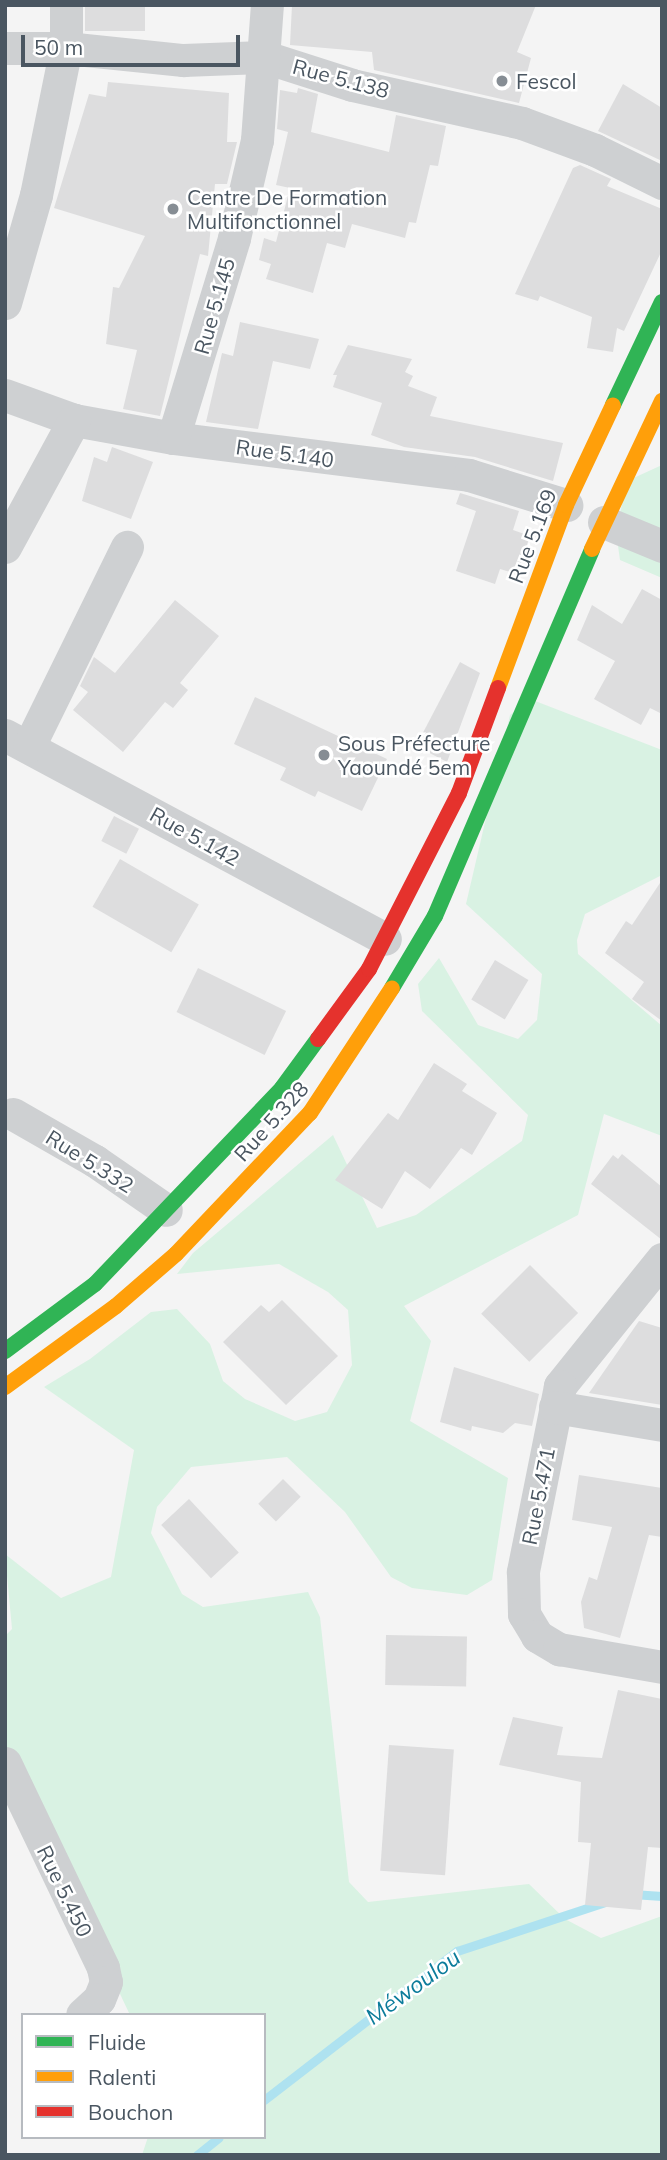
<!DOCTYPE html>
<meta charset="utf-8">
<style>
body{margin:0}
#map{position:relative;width:667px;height:2160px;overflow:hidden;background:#f4f4f4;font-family:Mulish,sans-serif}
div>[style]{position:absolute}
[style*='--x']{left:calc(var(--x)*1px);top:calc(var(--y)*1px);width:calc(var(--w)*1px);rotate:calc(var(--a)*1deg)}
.green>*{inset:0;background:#d9f2e3}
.stream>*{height:9px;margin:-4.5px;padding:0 4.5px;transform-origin:4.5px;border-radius:4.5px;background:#aee2f0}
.building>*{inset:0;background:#ddddde;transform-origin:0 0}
.street>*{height:33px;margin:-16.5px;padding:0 16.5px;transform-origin:16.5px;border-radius:16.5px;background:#ced0d2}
.fast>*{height:16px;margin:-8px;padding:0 8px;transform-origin:8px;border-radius:8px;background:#30b455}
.slow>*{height:16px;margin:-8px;padding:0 8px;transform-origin:8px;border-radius:8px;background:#ff9f0a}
.jam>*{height:16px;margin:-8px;padding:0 8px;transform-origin:8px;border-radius:8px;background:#e5322d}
.dots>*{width:19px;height:19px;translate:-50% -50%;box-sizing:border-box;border:4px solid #fff;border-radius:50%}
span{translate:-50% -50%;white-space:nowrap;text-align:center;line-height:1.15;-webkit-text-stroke:5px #fff;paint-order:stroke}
.street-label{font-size:21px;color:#4a5661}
.poi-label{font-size:21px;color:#4a5661}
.left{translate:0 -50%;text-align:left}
.water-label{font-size:23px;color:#0c7c9b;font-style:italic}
.frame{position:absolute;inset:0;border:7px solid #4a5661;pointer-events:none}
.legend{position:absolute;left:21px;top:2013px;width:245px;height:126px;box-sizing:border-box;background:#fff;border:2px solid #b7bbc0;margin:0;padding:9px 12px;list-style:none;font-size:21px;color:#4a5661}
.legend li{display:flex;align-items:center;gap:14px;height:35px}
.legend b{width:35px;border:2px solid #b7bbc0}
.scale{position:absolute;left:21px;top:35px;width:219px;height:32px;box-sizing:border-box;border:4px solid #4a5661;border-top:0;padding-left:9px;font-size:21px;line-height:24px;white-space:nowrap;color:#4a5661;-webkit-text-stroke:5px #fff;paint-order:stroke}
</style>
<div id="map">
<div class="green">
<div style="clip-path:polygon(662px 465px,662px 578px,620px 560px,616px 532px,627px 481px)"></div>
<div style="clip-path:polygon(530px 699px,662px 750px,662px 875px,585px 914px,577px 940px,578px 954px,662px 1026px,662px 1136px,604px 1114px,578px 1215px,404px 1306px,431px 1341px,410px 1421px,508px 1478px,492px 1580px,467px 1595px,412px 1588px,391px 1577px,345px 1512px,287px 1457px,191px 1467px,157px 1507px,151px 1533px,182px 1594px,203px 1607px,308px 1592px,320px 1617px,349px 1882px,368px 1902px,529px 1884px,565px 1919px,601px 1938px,662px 1916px,662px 2155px,142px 2155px,148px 2137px,264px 2137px,264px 2015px,130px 2015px,5px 1751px,5px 1636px,12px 1629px,5px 1554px,61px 1598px,111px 1577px,134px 1450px,44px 1387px,90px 1359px,151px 1312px,177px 1309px,210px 1344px,223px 1381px,245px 1399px,295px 1421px,327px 1412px,352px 1365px,348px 1310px,328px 1292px,279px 1264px,177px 1274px,193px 1253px,333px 1135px,377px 1228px,416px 1215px,522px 1141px,528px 1115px,422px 1011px,418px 984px,439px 958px,478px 1025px,518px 1039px,537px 1020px,542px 974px,466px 904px,510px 715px)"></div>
</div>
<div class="stream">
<div style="--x:632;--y:1894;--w:30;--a:4"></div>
<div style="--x:264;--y:2100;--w:244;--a:-37.7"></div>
<div style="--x:457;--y:1951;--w:156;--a:-18.3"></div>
<div style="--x:197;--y:2155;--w:28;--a:-39"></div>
</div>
<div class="building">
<div style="left:85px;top:5px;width:60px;height:26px"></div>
<div style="clip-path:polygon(292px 5px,536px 5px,517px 52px,531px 58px,519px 103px,374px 70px,372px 52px,290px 45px)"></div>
<div style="clip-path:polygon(108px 82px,229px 93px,227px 142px,237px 142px,227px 184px,215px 184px,208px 256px,200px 254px,160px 416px,123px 409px,137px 350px,106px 344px,113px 287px,119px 288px,145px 236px,54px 208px,89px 94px,106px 97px)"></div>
<div style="clip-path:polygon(623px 84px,662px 108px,662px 161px,598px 131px)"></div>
<div style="clip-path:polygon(298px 88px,318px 94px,311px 132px,389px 152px,396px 115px,446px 126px,438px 166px,430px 165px,416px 223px,409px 222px,405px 238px,352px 224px,345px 248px,327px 243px,313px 293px,266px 279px,271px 264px,259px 260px,264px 238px,276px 242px,290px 188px,276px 185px,288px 132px,277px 129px,280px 90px,297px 93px)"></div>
<div style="clip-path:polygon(580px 165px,611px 179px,607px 186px,662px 209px,662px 250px,624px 331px,617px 328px,613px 352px,587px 348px,592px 317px,540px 296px,538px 301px,515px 294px,573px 168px)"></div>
<div style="clip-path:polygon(240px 322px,319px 339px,310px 369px,273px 361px,258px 429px,206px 422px,222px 353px,233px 356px)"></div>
<div style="clip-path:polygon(348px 345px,412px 359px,405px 372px,413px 376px,408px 386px,437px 397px,430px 416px,563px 443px,553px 481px,475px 457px,404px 447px,371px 435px,382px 403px,333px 387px,337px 375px,333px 375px)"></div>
<div style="clip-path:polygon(112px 447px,153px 462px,131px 519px,82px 501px,94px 457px,107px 462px)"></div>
<div style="clip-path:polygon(460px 493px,519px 511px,513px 530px,530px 536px,517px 574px,500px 569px,495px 584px,456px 571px,476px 511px,456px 504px)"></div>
<div style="clip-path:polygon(642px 589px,662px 600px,662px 714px,650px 708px,641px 725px,594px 699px,615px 661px,577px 640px,592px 605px,622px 624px)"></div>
<div style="clip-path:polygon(175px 600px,219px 636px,180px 683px,188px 690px,173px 708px,165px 702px,123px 752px,73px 710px,88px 692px,80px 686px,94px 657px,115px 673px)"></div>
<div style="clip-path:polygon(460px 662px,480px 673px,447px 762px,416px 746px)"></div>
<div style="clip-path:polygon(255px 697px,387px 759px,362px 811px,318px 791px,315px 797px,280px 780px,286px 768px,234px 744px)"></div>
<div style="left:114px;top:816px;width:28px;height:28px;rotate:27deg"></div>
<div style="left:120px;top:859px;width:91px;height:55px;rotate:30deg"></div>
<div style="clip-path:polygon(662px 880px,662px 1021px,632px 999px,644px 982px,605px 953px,626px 921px,632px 925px)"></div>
<div style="left:495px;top:960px;width:39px;height:46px;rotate:31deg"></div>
<div style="left:198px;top:968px;width:98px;height:49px;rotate:26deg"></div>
<div style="clip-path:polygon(434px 1063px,467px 1084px,462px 1091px,497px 1113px,472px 1155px,461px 1148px,430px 1189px,405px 1171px,382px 1209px,335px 1180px,388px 1113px,398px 1120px)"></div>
<div style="clip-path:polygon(622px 1154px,662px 1187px,662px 1240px,591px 1184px,613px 1155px,618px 1159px)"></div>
<div style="left:530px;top:1265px;width:68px;height:69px;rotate:45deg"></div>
<div style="clip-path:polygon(282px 1300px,338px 1356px,286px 1405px,223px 1342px,261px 1305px,269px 1312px)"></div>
<div style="clip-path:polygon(639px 1321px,662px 1328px,662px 1405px,589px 1393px)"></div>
<div style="clip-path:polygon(454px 1367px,539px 1394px,532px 1426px,515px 1423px,503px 1433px,472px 1426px,471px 1431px,440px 1422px)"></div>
<div style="clip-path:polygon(579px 1475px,662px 1488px,662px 1537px,649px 1535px,620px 1638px,584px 1628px,581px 1602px,589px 1577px,597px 1580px,612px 1527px,572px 1520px)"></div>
<div style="left:283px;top:1479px;width:25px;height:35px;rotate:45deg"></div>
<div style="left:189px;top:1499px;width:73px;height:38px;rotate:47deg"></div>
<div style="left:386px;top:1635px;width:81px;height:50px;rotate:1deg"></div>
<div style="clip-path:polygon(618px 1690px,662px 1699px,662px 1848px,648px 1847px,641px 1910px,585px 1905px,591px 1843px,578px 1842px,581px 1782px,499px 1765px,513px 1717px,563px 1727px,557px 1755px,602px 1758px)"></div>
<div style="left:389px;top:1745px;width:65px;height:126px;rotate:4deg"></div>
</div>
<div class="street">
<div style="--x:5;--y:48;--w:61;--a:0"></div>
<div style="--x:66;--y:48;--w:118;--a:5.9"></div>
<div style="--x:183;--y:60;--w:82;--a:-2.1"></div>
<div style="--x:265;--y:57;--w:91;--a:17.8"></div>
<div style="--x:352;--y:85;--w:174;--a:12.6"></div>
<div style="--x:522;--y:123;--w:78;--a:20.3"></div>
<div style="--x:595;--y:150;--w:75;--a:26.2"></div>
<div style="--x:5;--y:303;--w:112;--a:-74"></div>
<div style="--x:36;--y:195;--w:150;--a:-78.5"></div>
<div style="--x:66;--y:48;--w:43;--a:-90"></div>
<div style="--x:5;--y:395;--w:73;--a:19.9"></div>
<div style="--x:74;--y:420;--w:101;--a:10.3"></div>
<div style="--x:173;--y:438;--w:298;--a:7.1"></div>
<div style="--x:469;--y:475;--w:102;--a:17.2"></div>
<div style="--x:173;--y:438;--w:209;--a:-73"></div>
<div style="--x:234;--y:238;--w:101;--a:-76.8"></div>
<div style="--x:257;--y:140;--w:135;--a:-85.8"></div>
<div style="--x:604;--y:522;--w:63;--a:22.5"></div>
<div style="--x:5;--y:547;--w:145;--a:-61.5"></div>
<div style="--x:5;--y:735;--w:431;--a:28.2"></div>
<div style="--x:29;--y:746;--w:222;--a:-63.8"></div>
<div style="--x:13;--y:1114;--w:95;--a:29.8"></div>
<div style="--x:95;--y:1161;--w:86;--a:34.6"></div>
<div style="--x:662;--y:1259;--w:163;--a:128.8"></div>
<div style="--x:560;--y:1386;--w:190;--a:101.3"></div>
<div style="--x:523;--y:1572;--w:42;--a:88.6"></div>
<div style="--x:524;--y:1614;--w:26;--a:59"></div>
<div style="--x:537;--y:1636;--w:26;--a:31"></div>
<div style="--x:559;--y:1649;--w:105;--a:9.9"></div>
<div style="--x:555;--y:1407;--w:109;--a:9.5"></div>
<div style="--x:5;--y:1763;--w:227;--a:64.4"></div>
<div style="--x:103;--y:1968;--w:14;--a:78"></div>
<div style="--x:106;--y:1982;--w:18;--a:112"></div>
<div style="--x:99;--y:1999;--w:23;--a:137"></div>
</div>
<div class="fast">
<div style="--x:613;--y:405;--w:114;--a:-64.6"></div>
<div style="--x:392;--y:988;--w:84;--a:-59.2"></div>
<div style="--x:435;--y:916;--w:399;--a:-66.8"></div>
<div style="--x:5;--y:1351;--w:112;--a:-36.7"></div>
<div style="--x:95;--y:1284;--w:271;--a:-46.3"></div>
<div style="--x:282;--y:1088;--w:61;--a:-53.7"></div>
</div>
<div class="slow">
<div style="--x:592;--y:549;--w:164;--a:-64.7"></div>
<div style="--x:498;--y:688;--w:195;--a:-69.6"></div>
<div style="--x:566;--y:505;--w:110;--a:-64.8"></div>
<div style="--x:5;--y:1387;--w:137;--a:-36.1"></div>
<div style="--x:116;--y:1306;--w:79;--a:-40.9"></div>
<div style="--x:176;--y:1254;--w:195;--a:-46.5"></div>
<div style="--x:310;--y:1113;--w:149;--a:-56.7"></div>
</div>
<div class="jam">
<div style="--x:318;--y:1039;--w:87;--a:-53.9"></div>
<div style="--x:369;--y:969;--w:198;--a:-62.9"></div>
<div style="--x:459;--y:793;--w:112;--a:-69.6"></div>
</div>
<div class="dots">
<div style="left:502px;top:81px;background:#868d94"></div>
<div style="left:173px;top:209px;background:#868d94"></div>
<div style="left:324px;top:755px;background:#868d94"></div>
</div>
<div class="street-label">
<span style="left:341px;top:78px;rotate:15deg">Rue 5.138</span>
<span style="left:214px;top:306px;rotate:-74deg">Rue 5.145</span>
<span style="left:285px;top:453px;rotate:8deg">Rue 5.140</span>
<span style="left:532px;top:536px;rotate:-69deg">Rue 5.169</span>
<span style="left:195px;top:836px;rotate:29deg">Rue 5.142</span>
<span style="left:271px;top:1121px;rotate:-48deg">Rue 5.328</span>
<span style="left:90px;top:1161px;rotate:32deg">Rue 5.332</span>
<span style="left:538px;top:1496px;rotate:-79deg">Rue 5.471</span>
<span style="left:65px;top:1891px;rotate:64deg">Rue 5.450</span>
</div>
<div class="poi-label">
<span class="left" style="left:516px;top:81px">Fescol</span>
<span class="left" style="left:187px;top:209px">Centre De Formation<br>Multifonctionnel</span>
<span class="left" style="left:338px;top:755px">Sous Préfecture<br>Yaoundé 5em</span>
</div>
<div class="water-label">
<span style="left:413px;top:1987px;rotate:-36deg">Méwoulou</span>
</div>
<div class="frame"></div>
<ul class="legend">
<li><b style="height:9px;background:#30b455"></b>Fluide</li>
<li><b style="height:9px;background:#ff9f0a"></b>Ralenti</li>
<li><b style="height:9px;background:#e5322d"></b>Bouchon</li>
</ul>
<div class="scale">50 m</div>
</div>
